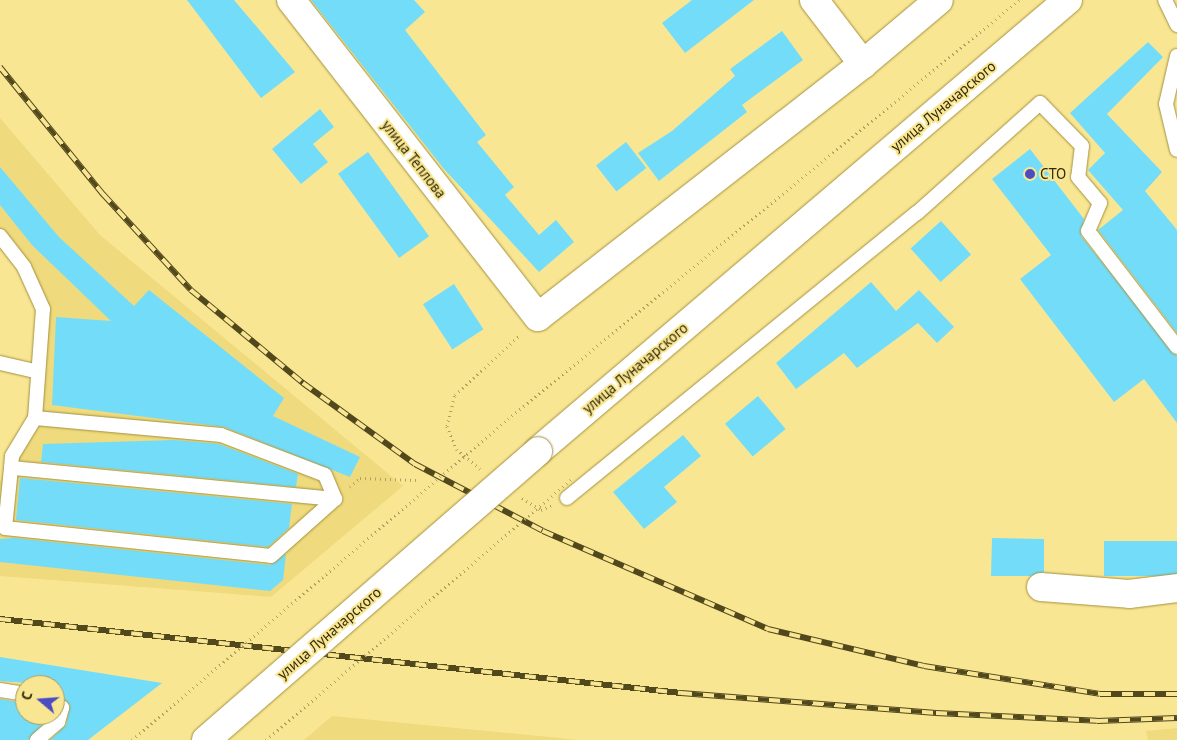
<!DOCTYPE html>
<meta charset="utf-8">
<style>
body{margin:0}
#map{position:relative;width:1177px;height:740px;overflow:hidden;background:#f9e693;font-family:"PT Sans",sans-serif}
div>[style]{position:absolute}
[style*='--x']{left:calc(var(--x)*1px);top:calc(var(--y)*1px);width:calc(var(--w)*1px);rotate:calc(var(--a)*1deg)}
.built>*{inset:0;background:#efda7d}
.building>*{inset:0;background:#73ddf9;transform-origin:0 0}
.path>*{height:3px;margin-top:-1.5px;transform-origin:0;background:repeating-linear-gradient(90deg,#b0a160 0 1px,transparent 0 5px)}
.roads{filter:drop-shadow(0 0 1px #a3913e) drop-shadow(0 0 1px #a3913e)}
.lane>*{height:14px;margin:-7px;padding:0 7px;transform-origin:7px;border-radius:7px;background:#fff}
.street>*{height:28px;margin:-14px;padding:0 14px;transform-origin:14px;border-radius:14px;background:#fff}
.primary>*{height:28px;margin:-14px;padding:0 14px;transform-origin:14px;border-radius:14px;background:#fff}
.rail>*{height:5.5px;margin-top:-2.75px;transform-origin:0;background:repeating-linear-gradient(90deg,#f9e693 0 11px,#51481c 0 22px);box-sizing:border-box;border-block:1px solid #51481c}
.path-bridge>*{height:3px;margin-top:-1.5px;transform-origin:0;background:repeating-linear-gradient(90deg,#b0a160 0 1px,transparent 0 5px)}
.bridges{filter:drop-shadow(0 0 1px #a3913e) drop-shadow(0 0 1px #a3913e)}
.primary-bridge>*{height:28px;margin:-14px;padding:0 14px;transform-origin:14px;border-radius:14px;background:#fff}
.dots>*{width:14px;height:14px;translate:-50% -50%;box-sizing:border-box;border:2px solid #f9e693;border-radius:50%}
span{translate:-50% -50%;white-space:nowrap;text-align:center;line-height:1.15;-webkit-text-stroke:4px #f9e693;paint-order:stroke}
.street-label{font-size:15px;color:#312a06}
.poi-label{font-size:15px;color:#312a06}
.left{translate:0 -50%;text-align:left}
.north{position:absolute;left:15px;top:675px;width:50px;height:50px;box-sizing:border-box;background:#f9e693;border:1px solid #a99b5b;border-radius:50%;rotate:288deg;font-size:14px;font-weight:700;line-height:20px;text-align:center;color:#312a06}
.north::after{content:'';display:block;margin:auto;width:18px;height:22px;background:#4b4cc2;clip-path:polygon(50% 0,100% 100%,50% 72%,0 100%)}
</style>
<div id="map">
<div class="built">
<div style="clip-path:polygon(0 118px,100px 235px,403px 486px,271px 597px,0 576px,0 482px,27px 417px,40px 301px,0 241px)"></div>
<div style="clip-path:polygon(332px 716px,550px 737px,579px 740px,304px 740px)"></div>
<div style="clip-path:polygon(1177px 728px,1177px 740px,1148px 740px,1146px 731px)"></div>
</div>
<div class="building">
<div style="clip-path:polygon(187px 0,234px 0,295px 72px,261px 98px)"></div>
<div style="clip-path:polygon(311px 0,414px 0,425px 12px,405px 30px,486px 135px,477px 142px,514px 187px,505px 195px,539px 235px,556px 220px,574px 242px,539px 272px,444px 169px)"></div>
<div style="clip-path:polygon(692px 0,754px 0,685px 53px,662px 23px)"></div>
<div style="clip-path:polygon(782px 31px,803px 60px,742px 105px,747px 112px,659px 181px,638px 153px,672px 131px,735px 76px,730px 69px)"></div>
<div style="clip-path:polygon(1148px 42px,1163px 57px,1107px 114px,1162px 172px,1145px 191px,1177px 230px,1177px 333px,1098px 230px,1123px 210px,1088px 170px,1105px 153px,1070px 113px)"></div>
<div style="clip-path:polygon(320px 109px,334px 127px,313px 144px,328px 162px,301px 184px,272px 149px)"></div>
<div style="left:626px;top:142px;width:33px;height:38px;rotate:52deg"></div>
<div style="clip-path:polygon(1030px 149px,1084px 219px,1081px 236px,1177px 356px,1177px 423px,1144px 379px,1114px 402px,1020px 279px,1051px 255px,992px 179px)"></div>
<div style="left:368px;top:152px;width:104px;height:37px;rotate:54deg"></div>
<div style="clip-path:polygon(0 167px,59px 237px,134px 306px,149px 290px,284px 398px,273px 416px,360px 457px,350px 477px,224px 427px,52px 405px,56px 317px,111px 321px,32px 245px,0 205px)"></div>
<div style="left:941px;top:221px;width:45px;height:41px;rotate:48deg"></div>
<div style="clip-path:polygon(871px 282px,896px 311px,919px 290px,954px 327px,937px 343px,918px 323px,857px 368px,844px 353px,796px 389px,776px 363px)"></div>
<div style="left:454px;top:284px;width:54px;height:37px;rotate:57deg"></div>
<div style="left:758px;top:396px;width:43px;height:43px;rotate:50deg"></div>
<div style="clip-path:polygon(683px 435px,701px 456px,664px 487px,677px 502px,644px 529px,613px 492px)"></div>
<div style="clip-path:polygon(174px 440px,219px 444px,298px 474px,296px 487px,41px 462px,43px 444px)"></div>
<div style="clip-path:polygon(20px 478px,292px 504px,289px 528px,268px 547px,16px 520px)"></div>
<div style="clip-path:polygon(14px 538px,270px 565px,286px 554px,283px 580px,270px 591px,0 562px,0 539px)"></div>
<div style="clip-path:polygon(992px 538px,1044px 539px,1044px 572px,1030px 576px,991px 576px)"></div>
<div style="left:1104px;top:541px;width:73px;height:35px"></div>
<div style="clip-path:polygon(0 657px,162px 683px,88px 740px,50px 740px,66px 725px,70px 705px,55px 693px,55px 685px,0 681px)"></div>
<div style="clip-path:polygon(0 699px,25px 703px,25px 715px,50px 717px,28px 740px,0 740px)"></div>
</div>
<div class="path">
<div style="--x:508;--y:419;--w:661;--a:-39.35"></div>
<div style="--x:480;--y:469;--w:30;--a:-140"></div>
<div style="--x:457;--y:450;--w:26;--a:-113"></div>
<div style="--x:447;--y:426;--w:32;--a:-76"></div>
<div style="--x:455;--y:395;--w:88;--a:-42.7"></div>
<div style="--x:350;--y:487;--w:13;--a:-42"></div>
<div style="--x:360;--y:478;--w:56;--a:2"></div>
<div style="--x:522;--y:498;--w:22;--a:32"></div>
<div style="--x:541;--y:510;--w:12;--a:-24"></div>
</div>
<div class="roads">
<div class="lane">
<div style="--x:1165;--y:0;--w:28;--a:64"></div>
<div style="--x:1177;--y:56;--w:49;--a:102.9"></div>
<div style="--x:1166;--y:104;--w:47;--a:76.6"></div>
<div style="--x:0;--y:236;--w:39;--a:52"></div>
<div style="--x:24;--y:267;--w:46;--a:65.7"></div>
<div style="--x:43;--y:309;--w:109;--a:94.2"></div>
<div style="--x:35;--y:418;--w:44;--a:121.2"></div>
<div style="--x:12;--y:456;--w:12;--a:95"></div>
<div style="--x:11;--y:468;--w:60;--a:95.7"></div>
<div style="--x:5;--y:528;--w:267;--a:6"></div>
<div style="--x:271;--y:556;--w:86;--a:-41.7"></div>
<div style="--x:335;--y:499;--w:325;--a:-174.5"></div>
<div style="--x:0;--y:363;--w:39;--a:13"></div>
<div style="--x:35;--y:418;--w:187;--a:5.2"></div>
<div style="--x:221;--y:435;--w:111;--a:21"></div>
<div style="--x:325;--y:475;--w:26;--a:67"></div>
<div style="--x:567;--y:498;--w:451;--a:-39.2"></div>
<div style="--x:917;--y:213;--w:165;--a:-41.8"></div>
<div style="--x:1040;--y:103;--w:60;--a:45.7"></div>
<div style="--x:1082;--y:146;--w:31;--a:97"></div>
<div style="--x:1078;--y:177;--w:34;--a:50"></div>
<div style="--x:1100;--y:203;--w:30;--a:113"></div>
<div style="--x:1088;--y:231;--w:146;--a:52.5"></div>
<div style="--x:0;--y:690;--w:25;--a:9"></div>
<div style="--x:37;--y:740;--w:28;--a:-41"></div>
<div style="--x:58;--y:722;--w:15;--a:-74"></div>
<div style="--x:62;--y:708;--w:9;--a:-139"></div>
</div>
<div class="street">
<div style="--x:291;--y:0;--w:402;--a:52.1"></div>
<div style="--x:538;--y:317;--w:412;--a:-37.9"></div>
<div style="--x:863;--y:64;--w:99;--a:-40.1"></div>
<div style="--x:814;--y:0;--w:81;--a:52.6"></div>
<div style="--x:1041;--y:587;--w:88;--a:4.5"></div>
<div style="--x:1129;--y:594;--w:48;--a:-7.1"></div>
</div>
<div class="primary">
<div style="--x:538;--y:451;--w:696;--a:-40.4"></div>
</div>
</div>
<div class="rail">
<div style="--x:0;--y:67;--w:164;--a:51"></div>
<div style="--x:103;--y:194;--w:130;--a:47.5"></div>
<div style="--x:191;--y:290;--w:146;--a:39.7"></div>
<div style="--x:303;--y:383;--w:138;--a:35.9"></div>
<div style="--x:415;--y:464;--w:144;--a:27.6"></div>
<div style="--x:543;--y:531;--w:245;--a:23.5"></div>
<div style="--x:768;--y:629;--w:160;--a:13.3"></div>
<div style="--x:924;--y:666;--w:178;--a:9"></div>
<div style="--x:1100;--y:694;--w:77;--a:0"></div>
<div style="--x:0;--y:619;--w:685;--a:6.2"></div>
<div style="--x:681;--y:693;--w:256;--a:4.5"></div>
<div style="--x:936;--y:713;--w:161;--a:2.8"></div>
<div style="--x:1097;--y:721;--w:80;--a:-2.1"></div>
</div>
<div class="path-bridge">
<div style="--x:132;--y:740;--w:494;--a:-40.5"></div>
<div style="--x:266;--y:740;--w:402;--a:-40.5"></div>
</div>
<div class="bridges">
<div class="primary-bridge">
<div style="--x:206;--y:740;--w:440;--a:-41"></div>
</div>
</div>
<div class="dots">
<div style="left:1030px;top:174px;background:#4b4cc2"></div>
</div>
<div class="street-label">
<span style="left:943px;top:106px;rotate:-40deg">улица Луначарского</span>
<span style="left:414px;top:159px;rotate:52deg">улица Теплова</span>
<span style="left:635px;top:368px;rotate:-40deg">улица Луначарского</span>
<span style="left:329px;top:633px;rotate:-41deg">улица Луначарского</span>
</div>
<div class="poi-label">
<span class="left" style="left:1040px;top:174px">СТО</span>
</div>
<div class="north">С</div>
</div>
